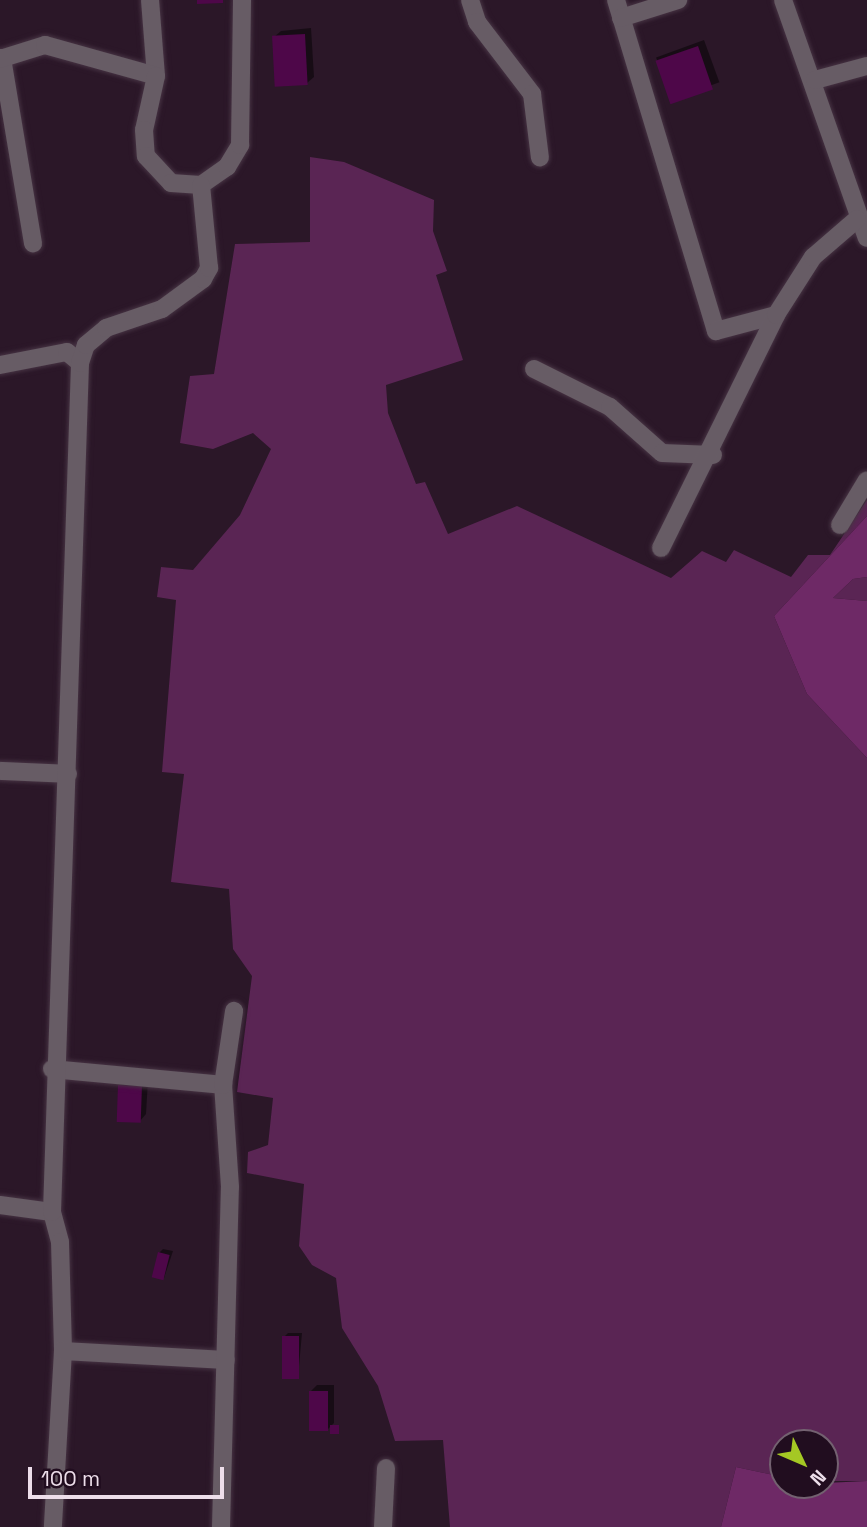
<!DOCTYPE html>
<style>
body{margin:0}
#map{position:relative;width:867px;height:1527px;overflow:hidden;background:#2b1728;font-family:"Space Grotesk",sans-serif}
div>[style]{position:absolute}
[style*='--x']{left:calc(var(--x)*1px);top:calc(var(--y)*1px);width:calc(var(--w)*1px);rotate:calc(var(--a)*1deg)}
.green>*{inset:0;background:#5a2554}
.forest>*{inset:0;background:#6e2966}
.shadow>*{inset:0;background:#0007;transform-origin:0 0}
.building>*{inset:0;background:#4e0749;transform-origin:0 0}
.roads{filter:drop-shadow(0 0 2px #463343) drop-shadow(0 0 2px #463343)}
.minor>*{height:18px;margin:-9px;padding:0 9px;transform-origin:9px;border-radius:9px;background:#675c65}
span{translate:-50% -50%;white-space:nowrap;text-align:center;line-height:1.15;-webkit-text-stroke:5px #210d1f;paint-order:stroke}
.north{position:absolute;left:769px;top:1429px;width:70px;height:70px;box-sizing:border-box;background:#210d1f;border:2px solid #736170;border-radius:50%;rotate:134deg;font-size:19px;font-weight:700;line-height:28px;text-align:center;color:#eddeea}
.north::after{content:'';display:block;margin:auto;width:24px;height:32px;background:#a5c824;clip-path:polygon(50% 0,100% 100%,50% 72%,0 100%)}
.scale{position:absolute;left:28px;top:1467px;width:196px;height:32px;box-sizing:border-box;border:4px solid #eddeea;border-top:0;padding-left:9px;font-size:21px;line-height:24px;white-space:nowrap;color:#eddeea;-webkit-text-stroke:5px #210d1f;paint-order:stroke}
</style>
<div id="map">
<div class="green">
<div style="clip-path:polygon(310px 157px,344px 162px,434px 200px,433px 231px,447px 271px,436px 275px,463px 360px,386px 385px,388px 413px,416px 484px,425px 482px,448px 534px,517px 506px,671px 578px,702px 551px,726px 562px,734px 550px,791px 577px,808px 555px,830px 555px,867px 500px,867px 516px,774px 616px,807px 694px,867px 758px,867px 1481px,825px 1481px,825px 1443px,783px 1443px,783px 1477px,736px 1467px,721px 1527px,450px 1527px,443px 1440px,395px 1441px,378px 1386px,342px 1328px,336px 1278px,312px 1265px,299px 1246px,304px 1184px,247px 1173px,248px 1152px,268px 1145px,273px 1098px,237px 1092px,252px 976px,233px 949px,229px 889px,171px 882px,184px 774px,162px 772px,176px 600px,157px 597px,161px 567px,193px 570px,240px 515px,271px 449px,253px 433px,213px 449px,180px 443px,190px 376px,214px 374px,235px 244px,310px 242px)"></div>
<div style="clip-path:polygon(867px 577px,867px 601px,833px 598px,853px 579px)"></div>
</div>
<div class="forest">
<div style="clip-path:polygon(867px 516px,867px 577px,853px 579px,833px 598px,867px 601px,867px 758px,807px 694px,774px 616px)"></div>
<div style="clip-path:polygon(736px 1467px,783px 1477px,783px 1485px,867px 1481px,867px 1527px,721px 1527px)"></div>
</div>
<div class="shadow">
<div style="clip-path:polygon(311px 28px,314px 77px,307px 83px,274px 37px,281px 31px)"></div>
<div style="left:704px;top:40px;width:45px;height:51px;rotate:70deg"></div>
<div style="clip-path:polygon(127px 1079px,148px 1080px,146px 1114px,140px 1121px,120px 1086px)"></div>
<div style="clip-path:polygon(163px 1249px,173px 1251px,164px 1278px,159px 1253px)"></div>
<div style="clip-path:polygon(288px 1333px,302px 1333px,298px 1377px,284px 1337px)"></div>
<div style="clip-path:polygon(317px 1385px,334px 1385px,334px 1423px,327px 1430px,310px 1392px)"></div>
</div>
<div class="building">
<div style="clip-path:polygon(197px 0,223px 0,223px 3px,197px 4px)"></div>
<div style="left:305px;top:34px;width:51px;height:33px;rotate:87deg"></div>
<div style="left:698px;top:46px;width:46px;height:45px;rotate:71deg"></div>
<div style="left:118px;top:1085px;width:24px;height:37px;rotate:2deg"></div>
<div style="left:158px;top:1252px;width:12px;height:26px;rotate:14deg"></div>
<div style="left:282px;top:1336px;width:17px;height:43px"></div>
<div style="left:309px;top:1391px;width:19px;height:40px"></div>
<div style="left:330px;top:1425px;width:9px;height:9px"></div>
</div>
<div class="roads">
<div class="minor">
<div style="--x:150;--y:0;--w:76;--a:85.5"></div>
<div style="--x:470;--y:0;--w:23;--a:72"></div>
<div style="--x:477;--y:22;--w:91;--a:52.6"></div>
<div style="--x:532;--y:94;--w:64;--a:82.9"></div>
<div style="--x:616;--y:0;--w:346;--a:73.2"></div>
<div style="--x:716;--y:331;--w:62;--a:-14.9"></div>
<div style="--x:783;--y:0;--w:252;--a:70.6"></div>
<div style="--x:621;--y:18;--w:60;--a:-17.5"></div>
<div style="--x:2;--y:58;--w:188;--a:80.5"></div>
<div style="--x:0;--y:59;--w:47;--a:-17.3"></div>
<div style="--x:45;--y:45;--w:115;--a:15.6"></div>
<div style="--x:156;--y:76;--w:55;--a:102.5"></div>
<div style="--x:144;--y:130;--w:26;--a:86"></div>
<div style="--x:146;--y:156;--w:37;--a:47"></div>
<div style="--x:171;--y:183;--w:30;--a:4"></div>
<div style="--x:201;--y:185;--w:32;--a:-35"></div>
<div style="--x:227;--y:167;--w:26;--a:-59"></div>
<div style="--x:240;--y:145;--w:145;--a:-89.2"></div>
<div style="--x:815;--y:80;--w:54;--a:-15.1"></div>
<div style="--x:0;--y:365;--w:68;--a:-11"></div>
<div style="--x:67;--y:352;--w:17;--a:40"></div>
<div style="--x:534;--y:369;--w:85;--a:26.6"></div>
<div style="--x:610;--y:407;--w:69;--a:41.5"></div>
<div style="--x:662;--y:453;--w:51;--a:2.2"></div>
<div style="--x:840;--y:525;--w:52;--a:-59"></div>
<div style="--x:661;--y:548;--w:260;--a:-63.7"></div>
<div style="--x:776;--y:315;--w:69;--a:-57.5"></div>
<div style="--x:813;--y:257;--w:58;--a:-40.8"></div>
<div style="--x:0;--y:771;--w:68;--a:2.5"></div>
<div style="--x:52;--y:1069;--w:172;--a:5.3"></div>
<div style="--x:0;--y:1205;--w:52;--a:7.7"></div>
<div style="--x:52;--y:1212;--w:31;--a:75"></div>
<div style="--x:60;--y:1242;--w:109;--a:88.4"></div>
<div style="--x:63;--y:1351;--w:176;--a:93.3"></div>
<div style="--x:52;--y:1212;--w:849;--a:-88.11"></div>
<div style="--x:80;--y:363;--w:19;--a:-72"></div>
<div style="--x:86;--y:345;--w:26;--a:-40"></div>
<div style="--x:106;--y:328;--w:59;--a:-18.7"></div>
<div style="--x:162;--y:309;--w:51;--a:-36.2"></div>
<div style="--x:203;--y:279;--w:13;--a:-61"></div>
<div style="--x:209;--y:268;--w:83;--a:-95.5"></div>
<div style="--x:63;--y:1351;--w:163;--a:3.2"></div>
<div style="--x:221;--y:1527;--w:340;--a:-88.5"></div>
<div style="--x:230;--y:1187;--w:102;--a:-93.9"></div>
<div style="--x:223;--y:1085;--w:75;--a:-81.5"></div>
<div style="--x:383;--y:1527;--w:59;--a:-87.1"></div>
</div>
</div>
<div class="north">N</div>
<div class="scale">100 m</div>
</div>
